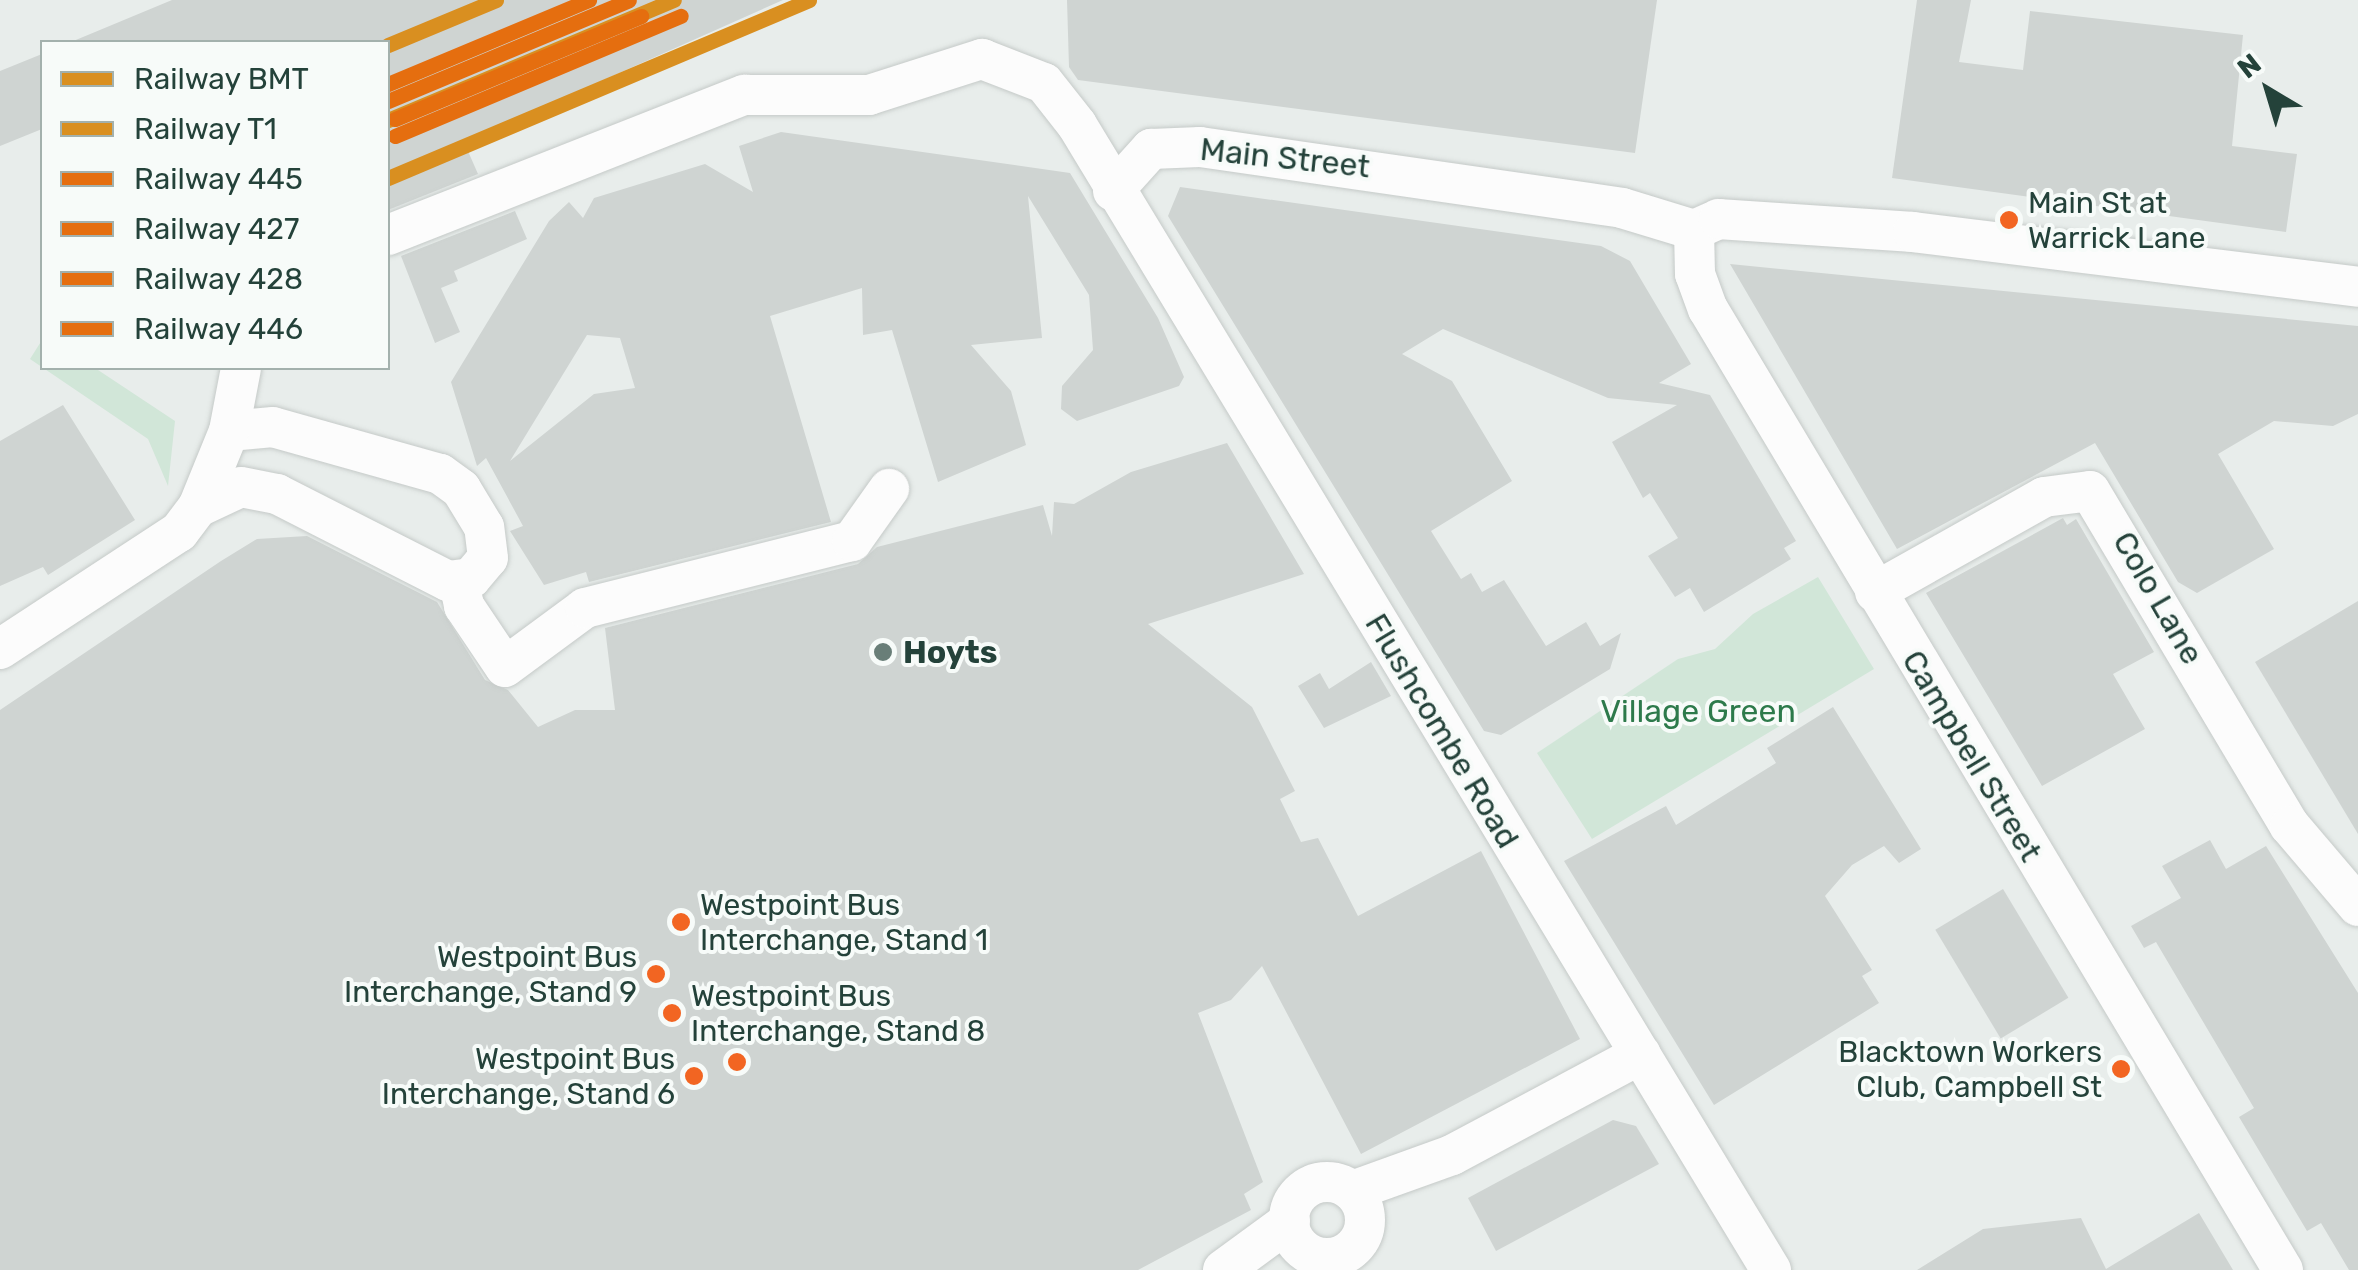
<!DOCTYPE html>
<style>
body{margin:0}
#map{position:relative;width:2358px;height:1270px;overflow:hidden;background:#e8edeb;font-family:Rubik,sans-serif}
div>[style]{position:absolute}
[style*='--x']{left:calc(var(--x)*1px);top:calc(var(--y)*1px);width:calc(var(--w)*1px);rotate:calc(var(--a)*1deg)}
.green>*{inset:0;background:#d1e6d8}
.building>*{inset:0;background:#cfd4d2;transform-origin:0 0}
.roads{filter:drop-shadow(0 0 2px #c5cac8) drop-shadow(0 0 2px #c5cac8)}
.minor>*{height:40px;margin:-20px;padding:0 20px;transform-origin:20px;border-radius:20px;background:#fcfcfc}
.minor>.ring{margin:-20px;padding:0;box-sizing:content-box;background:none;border:40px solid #fcfcfc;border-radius:50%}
.rail-1>*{height:15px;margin:-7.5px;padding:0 7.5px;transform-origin:7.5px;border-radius:7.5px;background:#d98f20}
.rail-2>*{height:15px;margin:-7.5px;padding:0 7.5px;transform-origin:7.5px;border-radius:7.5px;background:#d98f20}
.rail-3>*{height:15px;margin:-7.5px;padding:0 7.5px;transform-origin:7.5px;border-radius:7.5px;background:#e56e0f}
.rail-4>*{height:15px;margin:-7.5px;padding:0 7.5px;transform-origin:7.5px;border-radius:7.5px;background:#e56e0f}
.rail-5>*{height:15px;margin:-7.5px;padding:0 7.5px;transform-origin:7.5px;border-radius:7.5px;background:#e56e0f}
.rail-6>*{height:15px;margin:-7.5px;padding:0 7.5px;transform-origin:7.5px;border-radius:7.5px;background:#e56e0f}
.dots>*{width:28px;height:28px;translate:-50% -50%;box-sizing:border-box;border:5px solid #f7fbf9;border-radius:50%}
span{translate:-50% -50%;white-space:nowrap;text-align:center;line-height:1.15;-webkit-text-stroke:8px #f7fbf9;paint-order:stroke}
.bus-label{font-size:30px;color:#24423a}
.left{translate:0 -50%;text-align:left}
.right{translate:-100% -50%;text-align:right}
.street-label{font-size:32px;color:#24423a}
.poi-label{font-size:32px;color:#24423a;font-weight:700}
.park-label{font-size:32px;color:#2d7a4b}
.legend{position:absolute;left:40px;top:40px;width:350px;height:330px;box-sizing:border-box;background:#f7fbf9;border:2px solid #a3b1ad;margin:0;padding:12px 18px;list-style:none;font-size:30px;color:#24423a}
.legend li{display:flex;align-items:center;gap:20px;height:50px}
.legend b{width:50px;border:2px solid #a3b1ad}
.north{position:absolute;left:2218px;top:40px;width:100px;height:100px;-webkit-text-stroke:8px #f7fbf9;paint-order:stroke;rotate:322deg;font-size:28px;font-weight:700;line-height:40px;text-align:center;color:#24423a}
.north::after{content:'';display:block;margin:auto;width:35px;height:45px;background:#24423a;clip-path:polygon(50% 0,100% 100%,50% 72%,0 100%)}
</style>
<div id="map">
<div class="green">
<div style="clip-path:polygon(42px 340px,42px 368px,95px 368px,175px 421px,168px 486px,148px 439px,30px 359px)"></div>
<div style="clip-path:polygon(1818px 577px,1874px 669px,1592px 839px,1537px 753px,1678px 659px,1715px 649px,1753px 614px)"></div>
</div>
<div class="building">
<div style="clip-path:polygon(172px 0,783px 0,464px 142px,478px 174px,388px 210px,388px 42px,71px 42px)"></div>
<div style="clip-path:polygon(1067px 0,1657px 0,1635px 153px,1078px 80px,1069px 67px)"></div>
<div style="clip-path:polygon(1917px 0,1971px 0,1959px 62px,2023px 70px,2030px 11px,2243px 35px,2232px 146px,2297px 154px,2286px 232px,1892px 178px)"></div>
<div style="clip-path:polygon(42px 54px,42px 129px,0 146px,0 71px)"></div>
<div style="clip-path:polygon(evenodd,781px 132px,1070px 173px,1158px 318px,1184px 377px,1179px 386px,1077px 421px,1061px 409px,1062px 386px,1093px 350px,1089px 295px,1028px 196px,1042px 338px,971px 345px,1011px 391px,1026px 445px,938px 482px,892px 330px,863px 335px,862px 288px,770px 316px,831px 522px,589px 582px,586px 572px,544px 585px,510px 531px,523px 526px,486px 458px,477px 466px,451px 382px,549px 221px,569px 202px,583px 218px,594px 198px,705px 164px,753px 192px,739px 146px,781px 132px,587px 335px,620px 338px,635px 388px,594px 394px,510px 461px,587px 335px)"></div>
<div style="clip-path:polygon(1180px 187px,1601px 246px,1630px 261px,1691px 364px,1659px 383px,1710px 395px,1796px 541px,1784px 548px,1791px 559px,1704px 612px,1690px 588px,1675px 597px,1648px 556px,1678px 538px,1650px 493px,1643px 498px,1612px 442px,1677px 405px,1608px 398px,1443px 329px,1402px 354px,1452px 381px,1512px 481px,1431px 531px,1461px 579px,1471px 573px,1482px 592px,1504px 580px,1546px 646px,1586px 622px,1600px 646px,1621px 633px,1610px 669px,1501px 735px,1484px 731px,1168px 216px)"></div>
<div style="clip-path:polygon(515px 211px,527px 239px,454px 271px,458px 281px,441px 288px,460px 332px,435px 343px,401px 256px)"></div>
<div style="clip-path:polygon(1730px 264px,2358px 326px,2358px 414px,2333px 426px,2274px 421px,2218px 454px,2274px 549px,2197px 593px,2178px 582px,2095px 443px,1897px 549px)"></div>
<div style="clip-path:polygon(63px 405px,135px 520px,48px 575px,43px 567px,0 586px,0 441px)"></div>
<div style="clip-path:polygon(1227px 443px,1304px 574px,1148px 624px,1252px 707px,1295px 791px,1280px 799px,1301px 842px,1318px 838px,1358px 916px,1481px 851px,1580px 1039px,1361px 1154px,1262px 966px,1231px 1000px,1198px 1013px,1263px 1182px,1244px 1194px,1251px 1210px,1138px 1270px,0 1270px,0 710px,221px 561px,257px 539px,307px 536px,437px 602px,485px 680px,508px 690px,538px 727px,575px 710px,615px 710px,605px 628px,858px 564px,877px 547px,1043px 505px,1052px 536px,1054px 502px,1074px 504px,1131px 472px)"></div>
<div style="clip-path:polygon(2063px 518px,2067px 525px,2076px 519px,2154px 652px,2113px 674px,2145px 729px,2042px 786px,1926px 593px)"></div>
<div style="clip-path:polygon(2358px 601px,2358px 834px,2255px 662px)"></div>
<div style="clip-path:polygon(1371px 662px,1391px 696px,1324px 728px,1298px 686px,1320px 673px,1329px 689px)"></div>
<div style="clip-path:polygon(1833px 707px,1921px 849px,1899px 863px,1884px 846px,1852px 865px,1825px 896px,1872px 970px,1862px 976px,1879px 1003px,1714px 1105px,1564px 861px,1666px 806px,1676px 825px,1776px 763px,1767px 748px)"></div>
<div style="clip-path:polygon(2210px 840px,2226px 869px,2266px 846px,2358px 993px,2358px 1270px,2349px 1270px,2321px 1223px,2307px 1231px,2239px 1117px,2254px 1108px,2156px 942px,2144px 948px,2131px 926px,2181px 898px,2162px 866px)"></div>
<div style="left:2003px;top:889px;width:127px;height:79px;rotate:59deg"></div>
<div style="clip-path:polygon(1613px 1120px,1636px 1126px,1659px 1164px,1496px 1251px,1468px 1198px)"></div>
<div style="clip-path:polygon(2199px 1213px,2233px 1270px,1917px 1270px,1983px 1229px,2081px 1218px,2106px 1269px)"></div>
</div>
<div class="roads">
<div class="minor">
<div style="--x:1113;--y:191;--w:57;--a:-47.9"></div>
<div style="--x:1151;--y:149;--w:49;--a:-2.3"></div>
<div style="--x:1200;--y:147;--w:426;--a:8.2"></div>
<div style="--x:1622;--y:208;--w:75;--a:17"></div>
<div style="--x:1694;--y:230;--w:44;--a:88.7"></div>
<div style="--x:1695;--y:274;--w:37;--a:70"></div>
<div style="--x:1708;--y:309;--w:1120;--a:59.11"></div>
<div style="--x:1694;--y:230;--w:27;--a:-24"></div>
<div style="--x:1719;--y:219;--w:194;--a:3.8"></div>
<div style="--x:1913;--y:232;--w:448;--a:7"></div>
<div style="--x:388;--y:235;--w:383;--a:-21.5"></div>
<div style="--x:744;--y:95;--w:125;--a:0"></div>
<div style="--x:869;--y:95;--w:119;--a:-17.7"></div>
<div style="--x:982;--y:59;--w:66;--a:21.2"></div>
<div style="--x:1044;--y:83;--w:53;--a:51.8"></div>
<div style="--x:1077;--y:125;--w:1339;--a:58.78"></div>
<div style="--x:198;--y:507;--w:47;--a:-24.9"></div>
<div style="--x:241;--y:487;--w:37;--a:11"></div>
<div style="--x:277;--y:494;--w:192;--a:27"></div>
<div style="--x:448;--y:581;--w:23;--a:-7"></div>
<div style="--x:471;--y:578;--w:26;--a:-50"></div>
<div style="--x:488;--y:558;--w:31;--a:-97"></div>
<div style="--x:484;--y:527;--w:44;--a:-121.2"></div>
<div style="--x:461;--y:489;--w:26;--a:-144"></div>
<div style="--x:440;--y:474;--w:173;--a:-164.3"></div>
<div style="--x:273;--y:427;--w:44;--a:174.8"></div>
<div style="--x:459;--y:582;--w:25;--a:78"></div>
<div style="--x:464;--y:606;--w:73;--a:56.1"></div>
<div style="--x:505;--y:667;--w:99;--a:-36.4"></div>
<div style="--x:585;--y:608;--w:275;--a:-14.1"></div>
<div style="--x:852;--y:541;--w:64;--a:-54.6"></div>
<div style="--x:1875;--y:592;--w:194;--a:-29.3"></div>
<div style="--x:2044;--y:497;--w:46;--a:-7.4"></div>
<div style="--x:2090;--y:491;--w:390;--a:59.2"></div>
<div style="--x:2290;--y:826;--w:105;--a:49.6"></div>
<div style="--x:0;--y:649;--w:214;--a:-33.2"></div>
<div style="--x:179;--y:532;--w:31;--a:-53"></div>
<div style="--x:198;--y:507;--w:82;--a:-67.8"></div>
<div style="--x:229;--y:431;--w:64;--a:-79.2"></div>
<div class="ring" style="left:1289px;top:1182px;width:36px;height:36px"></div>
<div style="--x:1352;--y:1191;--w:106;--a:-19.8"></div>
<div style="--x:1452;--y:1155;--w:214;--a:-28.1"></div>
<div style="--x:1223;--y:1270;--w:83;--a:-36.2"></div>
</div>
</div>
<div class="rail-1">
<div style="--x:388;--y:120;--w:310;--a:-22.8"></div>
</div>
<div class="rail-2">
<div style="--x:388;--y:45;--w:117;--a:-22.6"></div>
<div style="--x:388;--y:178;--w:457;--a:-22.9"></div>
</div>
<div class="rail-3">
<div style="--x:395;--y:136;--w:310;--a:-22.8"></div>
</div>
<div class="rail-4">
<div style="--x:388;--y:101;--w:261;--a:-22.7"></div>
</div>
<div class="rail-5">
<div style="--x:395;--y:119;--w:267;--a:-22.7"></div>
</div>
<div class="rail-6">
<div style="--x:388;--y:84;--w:218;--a:-22.7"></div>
</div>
<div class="dots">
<div style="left:2009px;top:220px;background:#f26522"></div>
<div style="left:883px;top:652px;background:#697e78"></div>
<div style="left:681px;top:922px;background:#f26522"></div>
<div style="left:656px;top:974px;background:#f26522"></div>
<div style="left:672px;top:1013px;background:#f26522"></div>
<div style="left:737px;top:1062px;background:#f26522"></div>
<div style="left:2121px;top:1069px;background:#f26522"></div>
<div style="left:694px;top:1076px;background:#f26522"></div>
</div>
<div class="bus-label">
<span class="left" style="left:2028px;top:220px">Main St at<br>Warrick Lane</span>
<span class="left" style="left:700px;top:922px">Westpoint Bus<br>Interchange, Stand 1</span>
<span class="right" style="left:637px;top:974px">Westpoint Bus<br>Interchange, Stand 9</span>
<span class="left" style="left:691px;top:1013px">Westpoint Bus<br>Interchange, Stand 8</span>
<span class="right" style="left:2102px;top:1069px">Blacktown Workers<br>Club, Campbell St</span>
<span class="right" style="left:675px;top:1076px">Westpoint Bus<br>Interchange, Stand 6</span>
</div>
<div class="street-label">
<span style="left:1285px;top:158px;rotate:6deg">Main Street</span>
<span style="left:2158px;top:598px;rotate:60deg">Colo Lane</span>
<span style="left:1442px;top:731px;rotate:59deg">Flushcombe Road</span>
<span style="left:1972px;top:756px;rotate:59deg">Campbell Street</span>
</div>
<div class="poi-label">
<span class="left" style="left:903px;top:652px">Hoyts</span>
</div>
<div class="park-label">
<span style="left:1698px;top:711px">Village Green</span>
</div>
<ul class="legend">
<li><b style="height:12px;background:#d98f20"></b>Railway BMT</li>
<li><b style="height:12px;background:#d98f20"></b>Railway T1</li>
<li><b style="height:12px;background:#e56e0f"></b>Railway 445</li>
<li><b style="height:12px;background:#e56e0f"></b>Railway 427</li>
<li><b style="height:12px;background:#e56e0f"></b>Railway 428</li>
<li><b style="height:12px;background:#e56e0f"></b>Railway 446</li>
</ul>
<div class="north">N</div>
</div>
